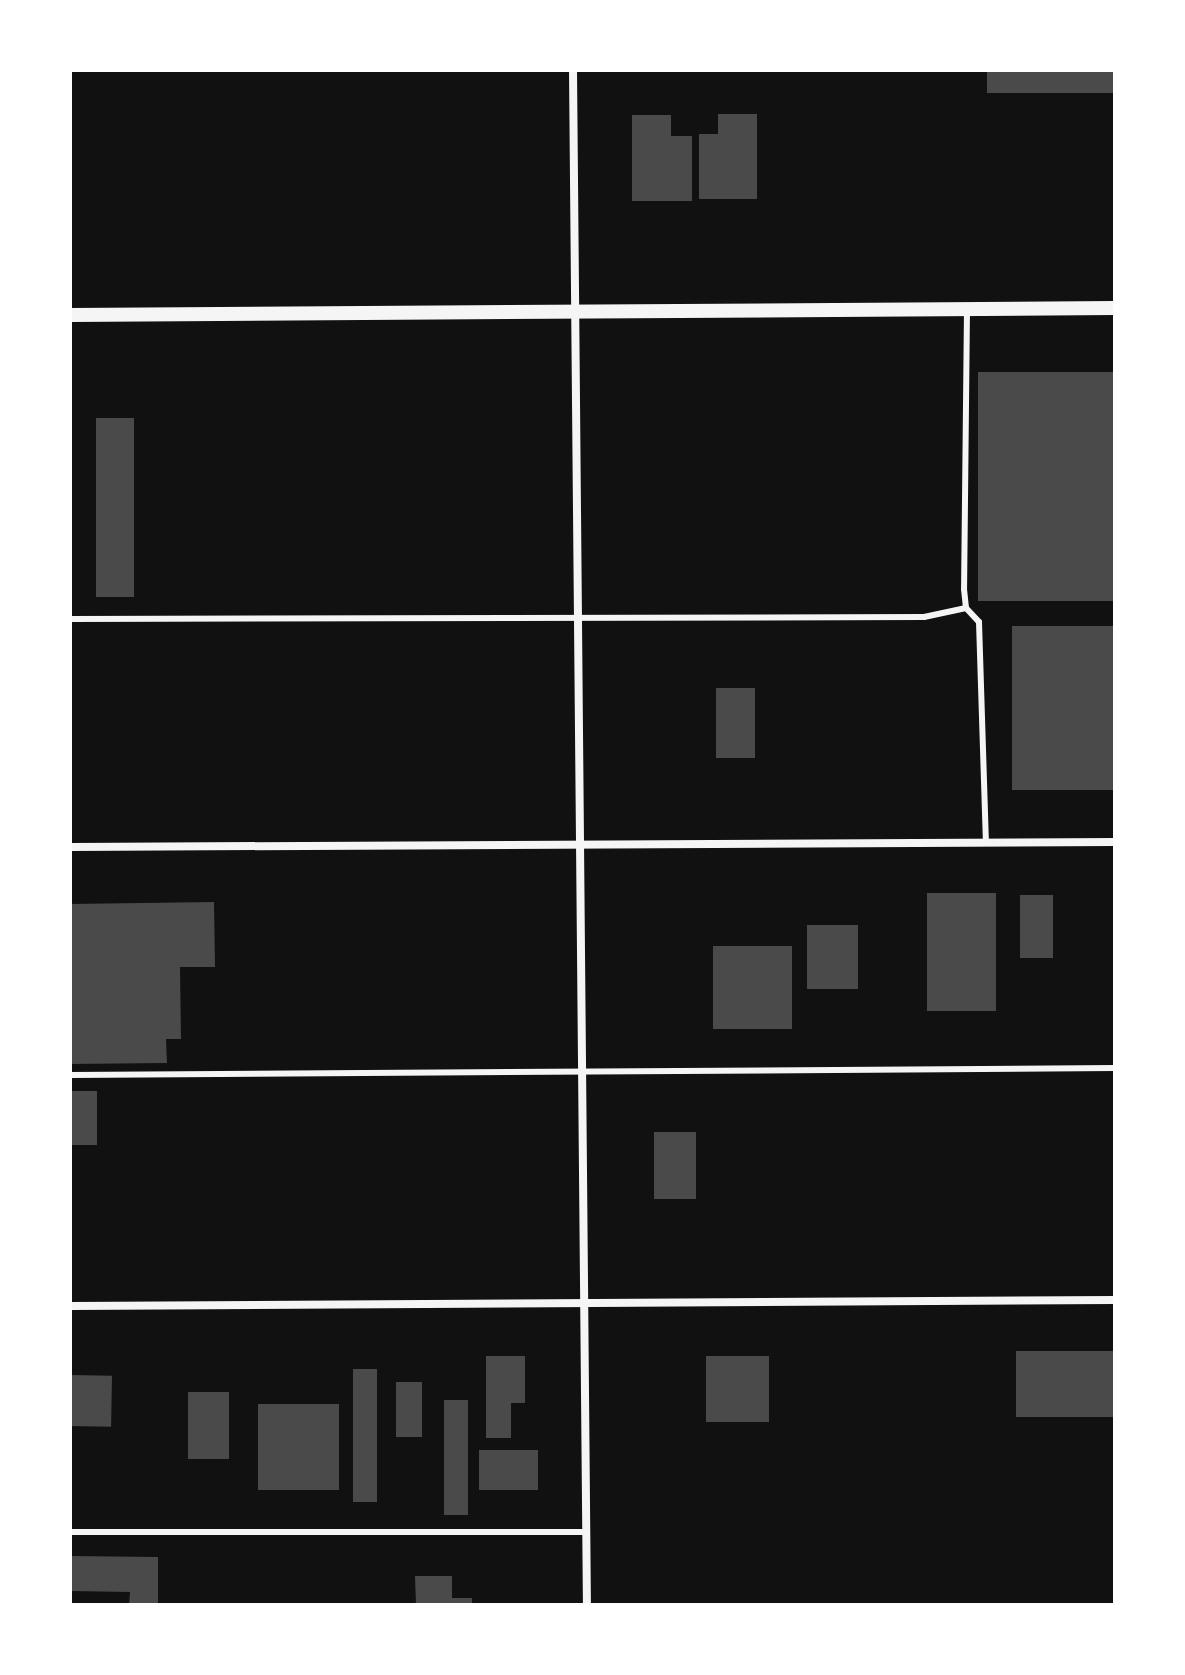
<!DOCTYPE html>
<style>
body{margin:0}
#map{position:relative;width:1185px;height:1675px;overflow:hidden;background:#111;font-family:"Noto Serif",serif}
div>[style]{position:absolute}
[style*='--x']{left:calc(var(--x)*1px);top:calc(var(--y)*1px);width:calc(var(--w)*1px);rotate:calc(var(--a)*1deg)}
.building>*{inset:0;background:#4a4a4a;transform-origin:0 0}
.service>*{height:6px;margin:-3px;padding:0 3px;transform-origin:3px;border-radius:3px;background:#f5f5f5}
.minor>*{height:8px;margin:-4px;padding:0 4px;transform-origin:4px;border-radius:4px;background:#f5f5f5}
.tertiary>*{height:14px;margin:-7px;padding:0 7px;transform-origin:7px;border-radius:7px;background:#f5f5f5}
span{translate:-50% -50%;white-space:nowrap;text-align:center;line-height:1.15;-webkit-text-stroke:6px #fff;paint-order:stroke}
.frame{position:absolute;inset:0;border:72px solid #fff;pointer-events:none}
</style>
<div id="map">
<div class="building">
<div style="left:987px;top:70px;width:128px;height:23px"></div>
<div style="clip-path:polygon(718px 114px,757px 114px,757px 199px,699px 199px,699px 134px,718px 134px)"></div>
<div style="clip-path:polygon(632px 115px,671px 115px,671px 136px,692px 136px,692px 201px,632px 201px)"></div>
<div style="left:1115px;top:372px;width:229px;height:137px;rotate:90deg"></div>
<div style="left:96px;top:418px;width:38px;height:179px"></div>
<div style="left:1012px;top:626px;width:103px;height:164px"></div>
<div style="left:716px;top:688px;width:39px;height:70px"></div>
<div style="left:927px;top:893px;width:69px;height:118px"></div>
<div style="left:1020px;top:895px;width:33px;height:63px"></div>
<div style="clip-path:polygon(214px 902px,215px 967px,180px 967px,181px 1039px,166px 1039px,167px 1063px,70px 1064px,70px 904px)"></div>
<div style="left:807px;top:925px;width:51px;height:64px"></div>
<div style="left:713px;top:946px;width:79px;height:83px"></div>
<div style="left:70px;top:1091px;width:27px;height:54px"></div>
<div style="left:654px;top:1132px;width:42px;height:67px"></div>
<div style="left:1016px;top:1351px;width:99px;height:66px"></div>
<div style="clip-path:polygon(486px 1356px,525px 1356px,525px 1403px,511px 1403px,511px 1438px,486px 1438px)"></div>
<div style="left:706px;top:1356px;width:63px;height:66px"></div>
<div style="left:353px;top:1369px;width:24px;height:133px"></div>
<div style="left:70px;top:1375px;width:42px;height:51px;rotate:1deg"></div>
<div style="left:396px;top:1382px;width:26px;height:55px"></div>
<div style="left:188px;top:1392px;width:41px;height:67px"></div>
<div style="left:444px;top:1400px;width:24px;height:115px"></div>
<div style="left:258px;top:1404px;width:81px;height:86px"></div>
<div style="left:479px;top:1450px;width:59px;height:40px"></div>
<div style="clip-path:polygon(70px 1556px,158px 1557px,158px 1605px,129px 1605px,130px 1592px,70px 1591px)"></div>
<div style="clip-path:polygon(415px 1576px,452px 1576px,452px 1598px,472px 1598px,472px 1605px,416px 1605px)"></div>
</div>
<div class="service">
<div style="--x:967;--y:309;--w:280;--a:90.6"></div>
<div style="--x:964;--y:589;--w:19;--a:84"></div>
<div style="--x:966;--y:608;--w:19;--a:47"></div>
<div style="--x:979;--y:622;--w:221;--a:88.2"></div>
<div style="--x:70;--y:619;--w:854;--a:-0.13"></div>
<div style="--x:924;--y:617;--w:43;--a:-12.1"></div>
<div style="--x:70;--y:1075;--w:1045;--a:-0.38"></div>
<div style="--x:70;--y:1532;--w:516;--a:0"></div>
</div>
<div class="minor">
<div style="--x:573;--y:70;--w:1535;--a:89.48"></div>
<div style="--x:70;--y:847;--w:1045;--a:-0.27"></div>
<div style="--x:70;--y:1306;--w:1045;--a:-0.33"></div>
</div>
<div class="tertiary">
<div style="--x:70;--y:315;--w:1045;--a:-0.38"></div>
</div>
<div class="frame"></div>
</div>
